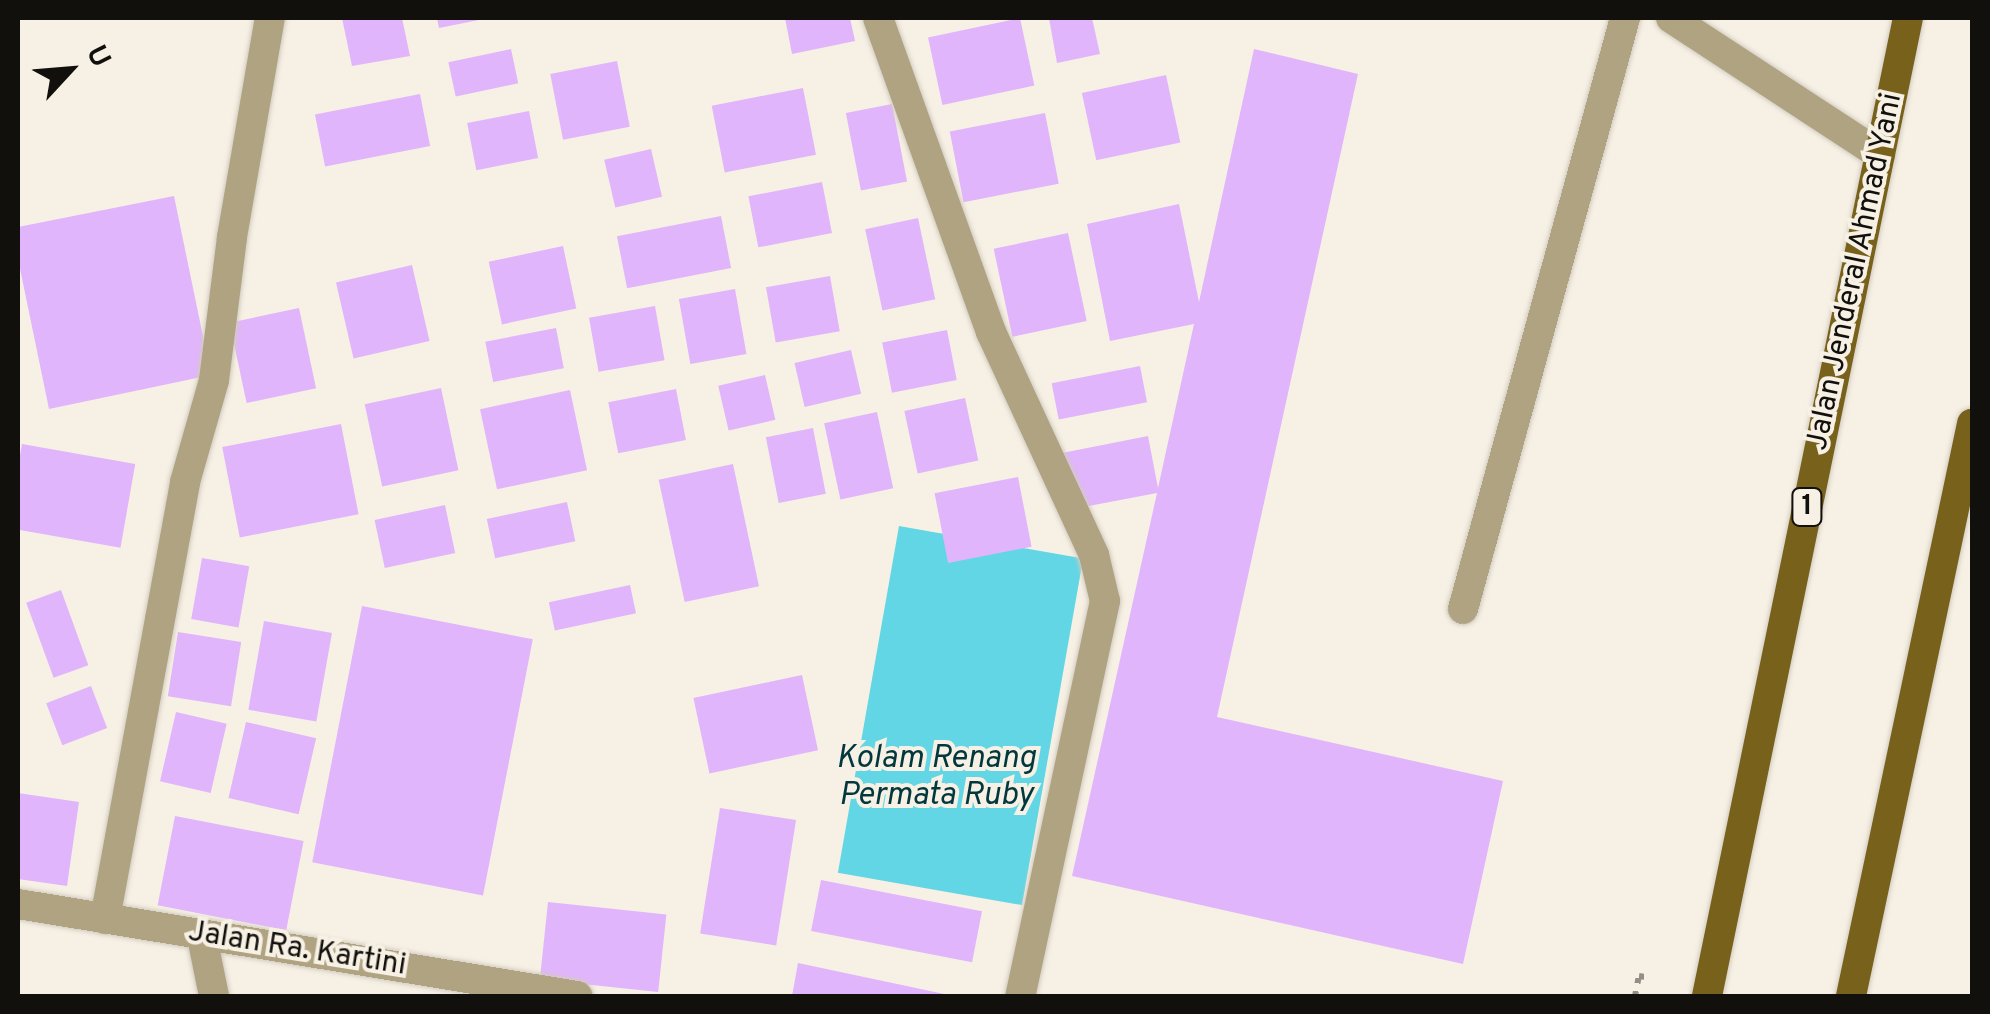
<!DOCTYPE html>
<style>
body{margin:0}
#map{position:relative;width:1990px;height:1014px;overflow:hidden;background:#f7f0e4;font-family:Overpass,sans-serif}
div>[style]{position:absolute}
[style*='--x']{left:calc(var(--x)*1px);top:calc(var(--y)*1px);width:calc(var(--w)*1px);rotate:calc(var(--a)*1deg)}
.water>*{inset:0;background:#62d6e4;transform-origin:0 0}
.building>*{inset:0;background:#e1b5fb;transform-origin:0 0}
.path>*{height:6px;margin-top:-3px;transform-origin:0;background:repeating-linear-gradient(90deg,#948f86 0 5px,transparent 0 13px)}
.roads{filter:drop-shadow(0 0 2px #d2ccc1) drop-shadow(0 0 2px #d2ccc1)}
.service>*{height:30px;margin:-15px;padding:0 15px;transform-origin:15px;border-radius:15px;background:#afa382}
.minor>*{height:30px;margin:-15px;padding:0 15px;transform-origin:15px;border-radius:15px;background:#afa382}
.primary>*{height:30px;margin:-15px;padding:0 15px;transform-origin:15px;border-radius:15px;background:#77611b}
span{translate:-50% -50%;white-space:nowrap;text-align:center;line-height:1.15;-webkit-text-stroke:8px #f7f0e4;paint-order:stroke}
.shield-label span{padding:2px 8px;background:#f7f0e4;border:2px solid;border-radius:8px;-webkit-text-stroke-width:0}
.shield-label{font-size:28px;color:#12100c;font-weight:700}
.street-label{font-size:30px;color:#12100c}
.water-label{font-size:32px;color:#00383e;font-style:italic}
.frame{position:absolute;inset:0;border:20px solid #12100c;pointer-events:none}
.north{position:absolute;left:20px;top:20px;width:100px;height:100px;-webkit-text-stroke:8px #f7f0e4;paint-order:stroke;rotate:64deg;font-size:28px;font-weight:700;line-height:40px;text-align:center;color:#12100c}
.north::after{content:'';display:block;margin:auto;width:35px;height:45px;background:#12100c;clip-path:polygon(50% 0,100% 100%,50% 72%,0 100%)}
</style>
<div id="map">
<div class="water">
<div style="left:899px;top:526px;width:187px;height:352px;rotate:10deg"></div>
</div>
<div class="building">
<div style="clip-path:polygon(342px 18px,402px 18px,410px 56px,352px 66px)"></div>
<div style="clip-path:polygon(437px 18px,484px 18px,484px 19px,439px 28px)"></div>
<div style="clip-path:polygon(785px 18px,850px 18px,855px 41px,792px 54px)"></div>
<div style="left:1020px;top:18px;width:69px;height:94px;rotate:78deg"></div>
<div style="clip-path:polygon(1049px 18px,1092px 18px,1100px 54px,1057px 63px)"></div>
<div style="left:511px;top:49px;width:35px;height:64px;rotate:78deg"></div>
<div style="clip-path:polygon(1254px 49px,1358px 74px,1217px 717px,1503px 781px,1463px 964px,1072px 876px,1157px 493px,1073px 509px,1062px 453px,1148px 436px,1158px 488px,1194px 324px,1110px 341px,1087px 224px,1179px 204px,1199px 302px)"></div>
<div style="left:617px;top:61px;width:67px;height:68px;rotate:79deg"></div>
<div style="left:1166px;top:75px;width:69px;height:86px;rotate:78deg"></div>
<div style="left:803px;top:88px;width:68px;height:93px;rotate:79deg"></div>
<div style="left:420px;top:94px;width:53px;height:107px;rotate:79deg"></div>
<div style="left:892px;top:104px;width:79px;height:47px;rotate:79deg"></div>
<div style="left:529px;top:111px;width:48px;height:63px;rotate:79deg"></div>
<div style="left:1045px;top:113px;width:72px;height:97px;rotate:79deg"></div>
<div style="left:651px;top:149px;width:49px;height:48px;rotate:77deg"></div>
<div style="left:822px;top:182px;width:52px;height:75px;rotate:79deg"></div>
<div style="clip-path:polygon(174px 196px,211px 375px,49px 409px,18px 259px,18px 227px)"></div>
<div style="left:721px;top:216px;width:53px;height:106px;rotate:79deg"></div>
<div style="left:918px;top:218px;width:83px;height:54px;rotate:78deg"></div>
<div style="left:1068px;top:233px;width:90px;height:76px;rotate:78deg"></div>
<div style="left:563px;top:246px;width:64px;height:76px;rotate:78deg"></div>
<div style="left:412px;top:265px;width:78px;height:78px;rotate:77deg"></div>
<div style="left:830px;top:276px;width:56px;height:65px;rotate:80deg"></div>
<div style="left:735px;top:289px;width:66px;height:57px;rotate:80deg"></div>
<div style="left:655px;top:306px;width:55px;height:67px;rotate:80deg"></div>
<div style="left:299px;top:308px;width:82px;height:71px;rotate:78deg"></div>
<div style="left:556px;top:328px;width:41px;height:72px;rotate:79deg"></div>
<div style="left:947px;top:330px;width:51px;height:66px;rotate:79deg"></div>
<div style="left:851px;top:350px;width:45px;height:58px;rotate:77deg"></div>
<div style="left:1140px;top:366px;width:37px;height:90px;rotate:79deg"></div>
<div style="left:765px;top:375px;width:46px;height:48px;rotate:77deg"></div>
<div style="left:441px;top:388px;width:84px;height:78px;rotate:78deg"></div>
<div style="left:676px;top:389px;width:52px;height:69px;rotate:79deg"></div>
<div style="left:570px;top:390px;width:82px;height:92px;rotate:78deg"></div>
<div style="left:965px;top:398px;width:64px;height:62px;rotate:78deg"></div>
<div style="left:877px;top:412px;width:78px;height:54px;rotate:78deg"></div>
<div style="left:341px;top:424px;width:92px;height:121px;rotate:79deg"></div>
<div style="left:813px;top:428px;width:67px;height:48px;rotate:79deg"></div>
<div style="left:22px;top:444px;width:115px;height:85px;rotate:10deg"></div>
<div style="left:733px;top:464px;width:125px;height:76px;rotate:78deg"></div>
<div style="left:1018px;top:477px;width:71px;height:85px;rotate:79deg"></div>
<div style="left:567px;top:502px;width:40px;height:82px;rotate:78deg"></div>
<div style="left:445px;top:505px;width:49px;height:72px;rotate:78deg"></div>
<div style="left:202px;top:558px;width:48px;height:62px;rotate:10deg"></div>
<div style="left:630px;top:585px;width:29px;height:83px;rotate:78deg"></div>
<div style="left:61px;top:590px;width:80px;height:37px;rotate:70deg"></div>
<div style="left:362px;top:606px;width:174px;height:261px;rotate:11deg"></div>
<div style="left:264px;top:621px;width:69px;height:90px;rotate:10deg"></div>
<div style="left:178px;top:632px;width:64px;height:65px;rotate:9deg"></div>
<div style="left:802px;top:675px;width:77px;height:111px;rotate:78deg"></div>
<div style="left:91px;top:686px;width:45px;height:48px;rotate:69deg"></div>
<div style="left:176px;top:712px;width:52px;height:71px;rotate:13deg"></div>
<div style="left:246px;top:722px;width:72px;height:78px;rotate:13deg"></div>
<div style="clip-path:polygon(18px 793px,79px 802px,67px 886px,18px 879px)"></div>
<div style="left:720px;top:808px;width:77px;height:127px;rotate:9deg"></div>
<div style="left:175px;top:816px;width:131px;height:91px;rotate:11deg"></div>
<div style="left:821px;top:880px;width:164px;height:52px;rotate:11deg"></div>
<div style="left:548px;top:902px;width:119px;height:78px;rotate:6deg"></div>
<div style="clip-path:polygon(798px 963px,949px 995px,949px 996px,792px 996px)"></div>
</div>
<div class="path">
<div style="--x:1635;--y:996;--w:20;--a:-79"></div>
<div style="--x:1639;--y:976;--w:12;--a:9"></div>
</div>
<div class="roads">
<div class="service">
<div style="--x:1671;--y:18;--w:250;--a:33.2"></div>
<div style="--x:1463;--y:609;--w:613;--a:-74.67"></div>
</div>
<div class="minor">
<div style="--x:878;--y:18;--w:334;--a:70.2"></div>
<div style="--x:991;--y:332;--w:246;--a:65.2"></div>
<div style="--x:1094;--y:555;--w:47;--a:76.6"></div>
<div style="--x:1105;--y:601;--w:404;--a:102.1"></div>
<div style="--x:18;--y:904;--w:567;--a:9.35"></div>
<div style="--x:105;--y:919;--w:444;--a:-79.6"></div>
<div style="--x:185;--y:482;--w:106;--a:-74.1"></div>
<div style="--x:214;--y:380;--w:144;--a:-82.8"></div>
<div style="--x:232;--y:237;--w:222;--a:-80.2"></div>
<div style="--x:202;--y:937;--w:60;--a:78.5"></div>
</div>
<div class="primary">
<div style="--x:1707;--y:996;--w:998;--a:-78.39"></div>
<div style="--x:1851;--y:996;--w:585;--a:-78.06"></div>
</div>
</div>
<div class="shield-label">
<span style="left:1807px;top:507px">1</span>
</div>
<div class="street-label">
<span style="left:1856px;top:272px;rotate:-78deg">Jalan Jenderal Ahmad Yani</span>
<span style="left:297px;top:950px;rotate:9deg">Jalan Ra. Kartini</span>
</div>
<div class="water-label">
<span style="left:936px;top:778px">Kolam Renang<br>Permata Ruby</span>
</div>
<div class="frame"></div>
<div class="north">U</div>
</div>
